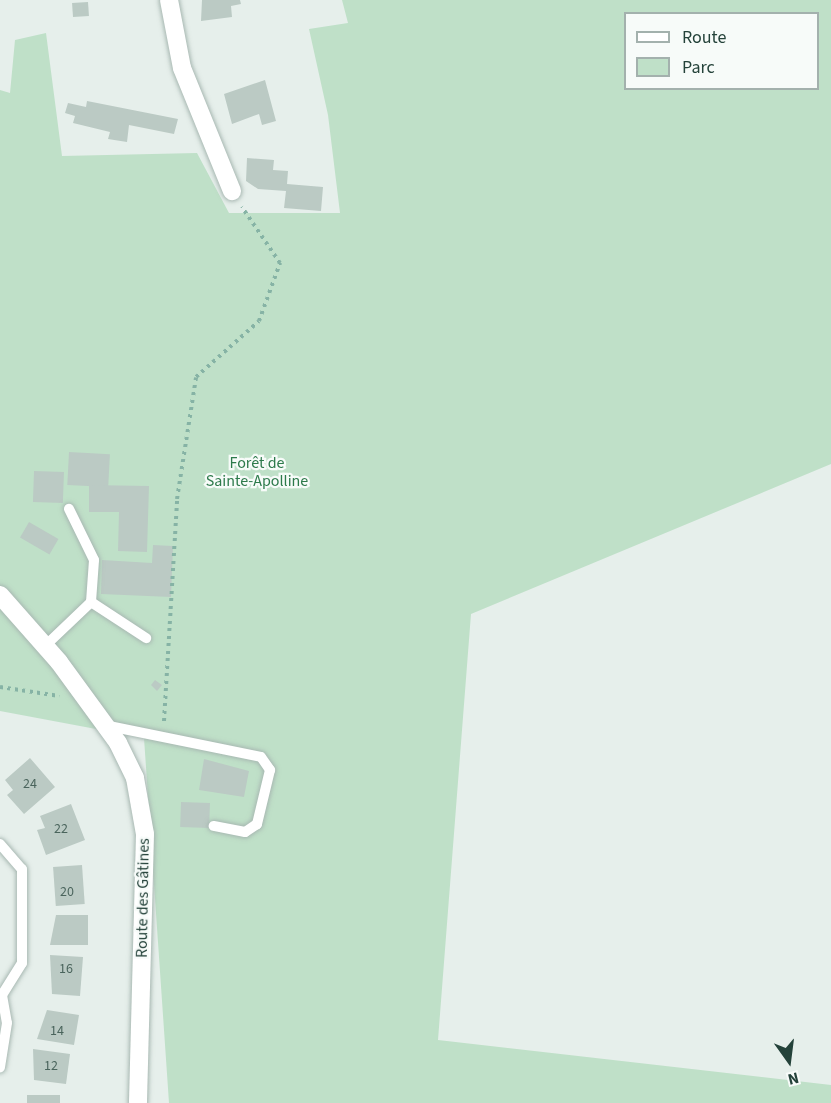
<!DOCTYPE html>
<meta charset="utf-8">
<style>
body{margin:0}
#map{position:relative;width:831px;height:1103px;overflow:hidden;background:#e6efeb;font-family:"Source Sans 3",sans-serif}
div>[style]{position:absolute}
[style*='--x']{left:calc(var(--x)*1px);top:calc(var(--y)*1px);width:calc(var(--w)*1px);rotate:calc(var(--a)*1deg)}
.green>*{inset:0;background:#bfe0c8}
.building>*{inset:0;background:#bbcac4;transform-origin:0 0}
.path>*{height:4px;margin-top:-2px;transform-origin:0;background:repeating-linear-gradient(90deg,#86b3a5 0 3px,transparent 0 7.5px)}
.roads{filter:drop-shadow(0 0 2px #a8b8b2) drop-shadow(0 0 2px #a8b8b2)}
.lane>*{height:10px;margin:-5px;padding:0 5px;transform-origin:5px;border-radius:5px;background:#fff}
.street>*{height:18px;margin:-9px;padding:0 9px;transform-origin:9px;border-radius:9px;background:#fff}
.secondary>*{height:18px;margin:-9px;padding:0 9px;transform-origin:9px;border-radius:9px;background:#fff}
span{translate:-50% -50%;white-space:nowrap;text-align:center;line-height:1.15;-webkit-text-stroke:4.5px #f7fbf9;paint-order:stroke}
.number-label{font-size:14px;color:#4a645c}
.number-label span{-webkit-text-stroke-width:0}
.park-label{font-size:16px;color:#2d7a4b}
.street-label{font-size:16px;color:#24423a}
.legend{position:absolute;left:624px;top:12px;width:195px;height:78px;box-sizing:border-box;background:#f7fbf9;border:2px solid #a3b1ad;margin:0;padding:8px 10px;list-style:none;font-size:18px;color:#24423a}
.legend li{display:flex;align-items:center;gap:12px;height:30px}
.legend b{width:30px;border:2px solid #a3b1ad}
.north{position:absolute;left:759px;top:1031px;width:60px;height:60px;-webkit-text-stroke:4px #f7fbf9;paint-order:stroke;rotate:166deg;font-size:16px;font-weight:700;line-height:24px;text-align:center;color:#24423a}
.north::after{content:'';display:block;margin:auto;width:21px;height:27px;background:#24423a;clip-path:polygon(50% 0,100% 100%,50% 72%,0 100%)}
</style>
<div id="map">
<div class="green">
<div style="clip-path:polygon(evenodd,342px 0,831px 0,831px 464px,471px 614px,438px 1040px,831px 1085px,831px 1103px,169px 1103px,144px 738px,0 711px,0 90px,10px 93px,15px 40px,46px 33px,62px 156px,197px 153px,229px 213px,340px 213px,328px 115px,309px 29px,348px 23px,342px 0,626px 14px,818px 14px,818px 88px,626px 88px,626px 14px)"></div>
</div>
<div class="building">
<div style="clip-path:polygon(202px 0,240px 0,241px 4px,231px 6px,232px 17px,201px 21px)"></div>
<div style="left:88px;top:2px;width:14px;height:16px;rotate:86deg"></div>
<div style="clip-path:polygon(265px 80px,276px 121px,262px 125px,259px 114px,232px 124px,224px 94px)"></div>
<div style="clip-path:polygon(87px 101px,178px 119px,174px 134px,129px 125px,127px 142px,108px 139px,110px 132px,73px 123px,75px 116px,65px 113px,68px 103px,86px 107px)"></div>
<div style="clip-path:polygon(247px 158px,274px 160px,273px 170px,288px 171px,287px 184px,323px 187px,321px 211px,284px 208px,286px 191px,258px 189px,246px 181px)"></div>
<div style="left:69px;top:452px;width:41px;height:33px;rotate:3deg"></div>
<div style="left:34px;top:471px;width:30px;height:31px;rotate:2deg"></div>
<div style="clip-path:polygon(89px 485px,149px 486px,147px 552px,118px 551px,119px 512px,89px 512px)"></div>
<div style="left:29px;top:522px;width:34px;height:18px;rotate:30deg"></div>
<div style="clip-path:polygon(153px 545px,173px 546px,171px 597px,101px 594px,102px 560px,152px 563px)"></div>
<div style="clip-path:polygon(155px 680px,162px 685px,157px 691px,151px 685px)"></div>
<div style="clip-path:polygon(30px 758px,55px 787px,24px 814px,7px 795px,13px 790px,5px 780px)"></div>
<div style="clip-path:polygon(204px 759px,249px 771px,244px 797px,199px 790px)"></div>
<div style="left:181px;top:802px;width:29px;height:25px;rotate:2deg"></div>
<div style="clip-path:polygon(71px 804px,85px 840px,46px 855px,37px 830px,45px 828px,40px 816px)"></div>
<div style="left:82px;top:865px;width:39px;height:29px;rotate:86deg"></div>
<div style="clip-path:polygon(56px 915px,88px 915px,88px 945px,50px 945px)"></div>
<div style="clip-path:polygon(50px 955px,83px 957px,80px 996px,52px 994px)"></div>
<div style="clip-path:polygon(47px 1010px,79px 1015px,74px 1045px,37px 1039px)"></div>
<div style="clip-path:polygon(33px 1049px,70px 1054px,66px 1084px,34px 1080px)"></div>
<div style="left:27px;top:1095px;width:33px;height:8px"></div>
</div>
<div class="path">
<div style="--x:0;--y:687;--w:60;--a:8.7"></div>
<div style="--x:164;--y:721;--w:222;--a:-86.6"></div>
<div style="--x:177;--y:499;--w:123;--a:-81.1"></div>
<div style="--x:196;--y:377;--w:84;--a:-41.6"></div>
<div style="--x:259;--y:321;--w:62;--a:-70.1"></div>
<div style="--x:280;--y:263;--w:68;--a:-124.2"></div>
</div>
<div class="roads">
<div class="lane">
<div style="--x:91;--y:602;--w:66;--a:33.2"></div>
<div style="--x:45;--y:646;--w:64;--a:-43.7"></div>
<div style="--x:91;--y:602;--w:42;--a:-85.9"></div>
<div style="--x:94;--y:560;--w:57;--a:-116.1"></div>
<div style="--x:104;--y:725;--w:160;--a:11.5"></div>
<div style="--x:261;--y:757;--w:16;--a:55"></div>
<div style="--x:270;--y:770;--w:56;--a:103.5"></div>
<div style="--x:257;--y:824;--w:14;--a:146"></div>
<div style="--x:245;--y:832;--w:32;--a:-169"></div>
<div style="--x:0;--y:844;--w:33;--a:49"></div>
<div style="--x:22;--y:869;--w:94;--a:90"></div>
<div style="--x:22;--y:963;--w:38;--a:122"></div>
<div style="--x:2;--y:995;--w:28;--a:80"></div>
<div style="--x:7;--y:1023;--w:45;--a:99"></div>
</div>
<div class="street">
<div style="--x:169;--y:0;--w:69;--a:79.2"></div>
<div style="--x:182;--y:68;--w:133;--a:67.9"></div>
</div>
<div class="secondary">
<div style="--x:0;--y:595;--w:89;--a:48.6"></div>
<div style="--x:59;--y:662;--w:100;--a:53.9"></div>
<div style="--x:118;--y:743;--w:39;--a:64"></div>
<div style="--x:135;--y:778;--w:57;--a:79.9"></div>
<div style="--x:145;--y:834;--w:269;--a:91.5"></div>
</div>
</div>
<div class="number-label">
<span style="left:30px;top:784px">24</span>
<span style="left:61px;top:829px">22</span>
<span style="left:67px;top:892px">20</span>
<span style="left:66px;top:969px">16</span>
<span style="left:57px;top:1031px">14</span>
<span style="left:51px;top:1066px">12</span>
</div>
<div class="park-label">
<span style="left:257px;top:472px">Forêt de<br>Sainte-Apolline</span>
</div>
<div class="street-label">
<span style="left:143px;top:898px;rotate:-89deg">Route des Gâtines</span>
</div>
<ul class="legend">
<li><b style="height:8px;background:#fff"></b>Route</li>
<li><b style="height:16px;background:#bfe0c8"></b>Parc</li>
</ul>
<div class="north">N</div>
</div>
